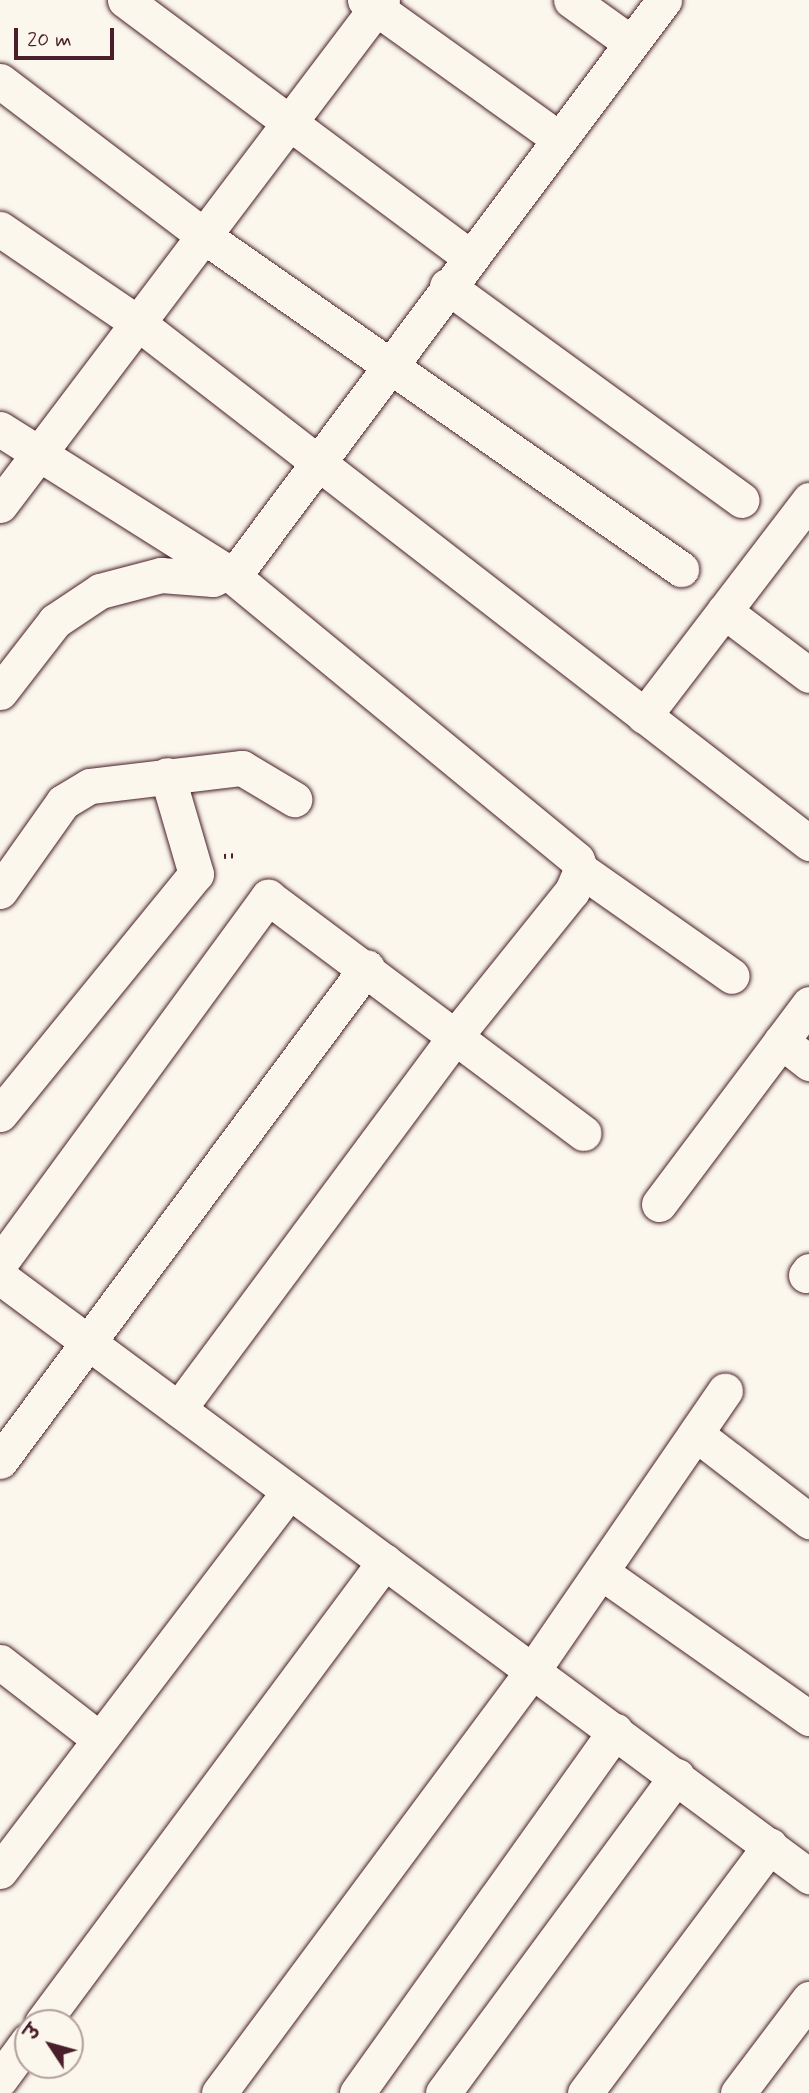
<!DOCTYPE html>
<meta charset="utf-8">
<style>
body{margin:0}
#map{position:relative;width:809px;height:2093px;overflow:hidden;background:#fbf7ec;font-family:Mynerve,"Playpen Sans Deva",sans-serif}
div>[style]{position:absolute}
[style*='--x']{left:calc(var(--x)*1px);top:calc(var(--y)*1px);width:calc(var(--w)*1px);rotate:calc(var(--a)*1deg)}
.path>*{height:4.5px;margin-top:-2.25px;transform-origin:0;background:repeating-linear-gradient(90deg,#4a1f2b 0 2px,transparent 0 7px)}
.roads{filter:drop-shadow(0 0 2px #4a1f2b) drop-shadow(0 0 2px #4a1f2b)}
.minor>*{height:35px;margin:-17.5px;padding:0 17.5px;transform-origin:17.5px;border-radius:17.5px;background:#fbf7ec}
span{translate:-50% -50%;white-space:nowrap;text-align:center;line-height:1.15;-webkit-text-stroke:5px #fbf7ec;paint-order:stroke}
.north{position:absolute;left:14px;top:2009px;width:70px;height:70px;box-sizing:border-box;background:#fbf7ec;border:2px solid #b4a19f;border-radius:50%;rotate:306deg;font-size:19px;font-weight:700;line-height:28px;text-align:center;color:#4a1f2b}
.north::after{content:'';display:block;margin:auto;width:24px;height:32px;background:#4a1f2b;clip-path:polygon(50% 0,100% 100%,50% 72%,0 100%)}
.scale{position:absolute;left:14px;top:28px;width:100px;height:32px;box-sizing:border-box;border:4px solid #4a1f2b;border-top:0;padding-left:9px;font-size:21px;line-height:24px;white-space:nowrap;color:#4a1f2b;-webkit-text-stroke:5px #fbf7ec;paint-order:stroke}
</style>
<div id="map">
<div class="path">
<div style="--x:224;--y:856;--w:13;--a:-4"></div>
</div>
<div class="roads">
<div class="minor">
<div style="--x:125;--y:0;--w:429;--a:36.7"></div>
<div style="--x:365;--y:0;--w:239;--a:35.6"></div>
<div style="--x:571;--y:0;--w:74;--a:35.6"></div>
<div style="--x:0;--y:81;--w:256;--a:37.2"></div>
<div style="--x:204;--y:236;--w:582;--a:34.92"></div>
<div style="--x:0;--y:229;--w:167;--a:34.3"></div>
<div style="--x:138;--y:323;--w:849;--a:37.77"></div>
<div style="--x:447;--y:286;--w:364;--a:36"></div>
<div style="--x:0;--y:429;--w:271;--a:32.2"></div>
<div style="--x:229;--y:573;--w:451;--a:39.5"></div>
<div style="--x:577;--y:860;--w:11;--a:68"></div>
<div style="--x:581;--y:870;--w:23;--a:113"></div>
<div style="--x:572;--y:891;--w:184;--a:128.8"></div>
<div style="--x:457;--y:1034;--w:467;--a:126.6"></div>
<div style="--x:0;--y:505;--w:633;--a:-52.89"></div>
<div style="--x:724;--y:611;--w:106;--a:37"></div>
<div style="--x:0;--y:692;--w:90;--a:-52.2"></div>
<div style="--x:55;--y:621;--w:54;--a:-33.7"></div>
<div style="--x:100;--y:591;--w:63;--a:-14.7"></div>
<div style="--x:161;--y:575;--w:52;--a:4.4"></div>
<div style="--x:213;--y:579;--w:31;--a:-25"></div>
<div style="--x:241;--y:566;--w:707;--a:-53.23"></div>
<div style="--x:644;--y:716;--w:272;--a:-52.6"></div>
<div style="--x:581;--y:870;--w:184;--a:35.1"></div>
<div style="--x:0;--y:891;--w:109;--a:-54.7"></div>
<div style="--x:63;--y:802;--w:31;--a:-31"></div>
<div style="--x:90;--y:786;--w:153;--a:-6.8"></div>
<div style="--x:242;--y:768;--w:61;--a:30.8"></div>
<div style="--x:781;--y:1041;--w:36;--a:38"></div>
<div style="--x:0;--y:1114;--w:310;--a:-50.8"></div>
<div style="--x:196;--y:874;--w:103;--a:-106.3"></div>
<div style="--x:659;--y:1204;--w:250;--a:-53.1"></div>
<div style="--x:0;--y:1263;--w:454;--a:-53.8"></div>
<div style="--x:268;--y:897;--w:394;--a:36.8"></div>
<div style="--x:806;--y:1275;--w:5;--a:-53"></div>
<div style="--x:0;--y:1277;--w:1007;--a:36.52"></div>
<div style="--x:696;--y:1434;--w:143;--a:37.6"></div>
<div style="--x:0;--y:1461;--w:615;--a:-53.39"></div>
<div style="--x:601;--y:1572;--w:254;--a:35.1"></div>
<div style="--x:0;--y:1662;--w:124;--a:37.8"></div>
<div style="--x:0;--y:1871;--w:477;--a:-52.7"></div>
<div style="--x:42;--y:2023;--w:575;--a:-53.41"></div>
<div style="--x:0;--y:2079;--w:47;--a:-53.6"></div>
<div style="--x:219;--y:2093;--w:527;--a:-53.41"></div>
<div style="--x:533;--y:1670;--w:339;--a:-55.5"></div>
<div style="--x:357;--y:2093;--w:445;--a:-54.5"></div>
<div style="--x:443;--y:2093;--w:394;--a:-53.6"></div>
<div style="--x:585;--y:2093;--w:309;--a:-53.2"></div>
<div style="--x:738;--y:2093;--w:118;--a:-52.9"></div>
</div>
</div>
<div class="north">उ</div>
<div class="scale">20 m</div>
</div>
